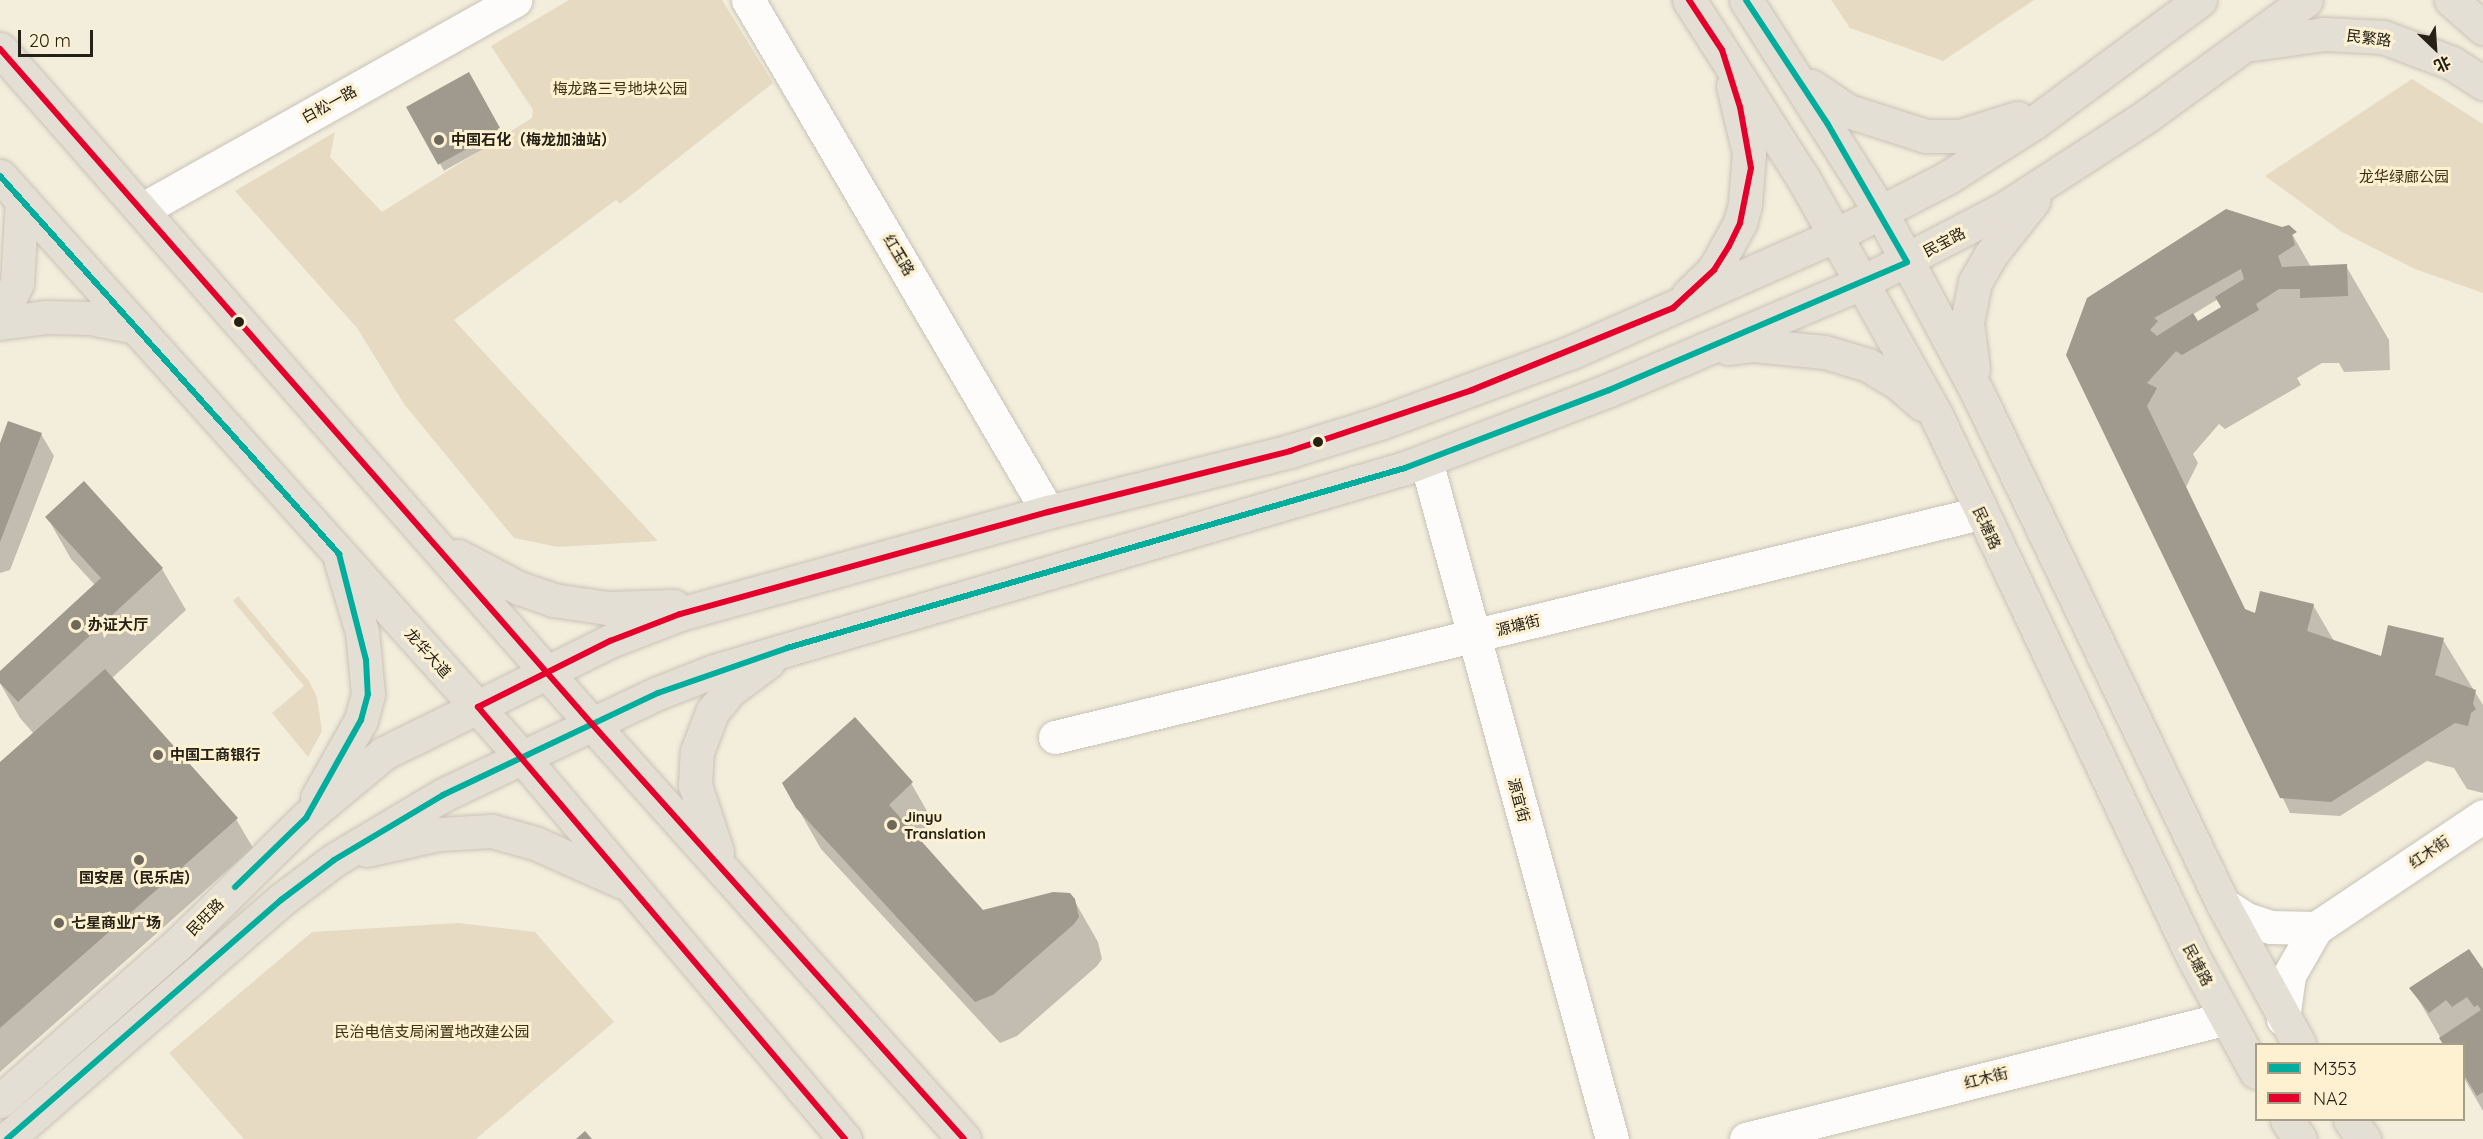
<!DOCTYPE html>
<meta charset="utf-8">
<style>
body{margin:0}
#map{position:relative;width:2483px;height:1139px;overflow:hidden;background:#f3eddc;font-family:Quicksand,"Noto Sans SC",sans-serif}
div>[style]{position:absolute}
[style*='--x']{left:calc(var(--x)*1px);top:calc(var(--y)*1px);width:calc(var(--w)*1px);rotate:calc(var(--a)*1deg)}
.green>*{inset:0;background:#e6dbc2}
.shadow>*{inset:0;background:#0003;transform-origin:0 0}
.building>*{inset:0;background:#9f9a8d;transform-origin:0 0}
.roads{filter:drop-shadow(0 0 2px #c8c3b6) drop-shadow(0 0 2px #c8c3b6)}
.minor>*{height:33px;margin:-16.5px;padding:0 16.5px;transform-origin:16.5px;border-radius:16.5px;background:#fdfcfa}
.major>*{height:33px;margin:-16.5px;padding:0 16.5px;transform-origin:16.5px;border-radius:16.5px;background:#e4dfd5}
.bus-1>*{height:6px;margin:-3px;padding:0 3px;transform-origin:3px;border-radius:3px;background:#01ad9c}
.bus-2>*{height:6px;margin:-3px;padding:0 3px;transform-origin:3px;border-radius:3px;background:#e4002b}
.dots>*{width:16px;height:16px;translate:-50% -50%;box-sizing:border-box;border:3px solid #fdf1d2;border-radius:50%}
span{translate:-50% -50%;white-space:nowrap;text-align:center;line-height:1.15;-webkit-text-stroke:6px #fdf1d2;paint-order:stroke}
.street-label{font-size:15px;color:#262116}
.park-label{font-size:15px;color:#3c300e}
.poi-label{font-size:15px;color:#262116;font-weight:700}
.left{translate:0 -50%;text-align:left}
.legend{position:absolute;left:2255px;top:1043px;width:210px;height:78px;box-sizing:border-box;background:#fdf1d2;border:2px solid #a79e87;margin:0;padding:8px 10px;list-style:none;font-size:18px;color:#262116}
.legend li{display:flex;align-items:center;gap:12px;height:30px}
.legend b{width:30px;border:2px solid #a79e87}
.north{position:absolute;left:2405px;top:18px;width:60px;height:60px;-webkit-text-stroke:4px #fdf1d2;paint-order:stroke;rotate:155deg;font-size:16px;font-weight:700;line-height:24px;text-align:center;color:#262116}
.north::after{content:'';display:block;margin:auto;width:21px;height:27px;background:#262116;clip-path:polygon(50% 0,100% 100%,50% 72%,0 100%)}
.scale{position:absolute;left:18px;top:30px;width:75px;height:27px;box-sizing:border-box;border:3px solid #262116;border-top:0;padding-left:8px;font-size:18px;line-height:21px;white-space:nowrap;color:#262116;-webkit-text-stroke:4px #fdf1d2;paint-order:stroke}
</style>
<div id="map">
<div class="green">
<div style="clip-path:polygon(569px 0,722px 0,773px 83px,620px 204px,616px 200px,454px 320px,658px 541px,558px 547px,514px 538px,404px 404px,357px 328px,235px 191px,335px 132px,330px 157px,382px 212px,532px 118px,533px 110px,491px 46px)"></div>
<div style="clip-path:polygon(1831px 0,2034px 0,1943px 61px,1850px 28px)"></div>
<div style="clip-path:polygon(2412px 79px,2483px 124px,2483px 293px,2415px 269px,2342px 232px,2265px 176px)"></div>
<div style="clip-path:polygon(238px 596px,309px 681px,317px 697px,322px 731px,308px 757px,272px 713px,304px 686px,233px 601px)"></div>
<div style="clip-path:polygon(458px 923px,535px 932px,614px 1022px,476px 1139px,244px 1139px,169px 1053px,312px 932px)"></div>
</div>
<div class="shadow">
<div style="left:468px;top:74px;width:73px;height:68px;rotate:61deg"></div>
<div style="clip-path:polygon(evenodd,2288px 227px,2311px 267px,2346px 266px,2389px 340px,2390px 370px,2344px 372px,2339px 363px,2322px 363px,2297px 378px,2301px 385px,2225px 429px,2219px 424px,2193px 454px,2198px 463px,2186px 487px,2246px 611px,2256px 615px,2313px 605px,2334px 641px,2382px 658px,2443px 640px,2483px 705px,2483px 793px,2467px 789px,2454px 768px,2427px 761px,2340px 816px,2290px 813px,2068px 355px,2288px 227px,2218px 299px,2223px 307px,2198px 323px,2192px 315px,2218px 299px)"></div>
<div style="clip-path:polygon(41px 434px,54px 456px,10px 570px,0 573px,0 447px)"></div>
<div style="clip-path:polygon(47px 517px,162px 569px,186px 610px,111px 679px,236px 819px,253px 848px,0 1072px,0 764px,34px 734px,20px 718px,0 683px,0 673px,95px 585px,71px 559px)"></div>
<div style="clip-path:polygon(911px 783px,935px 825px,919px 841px,982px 912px,1074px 900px,1098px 942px,1102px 959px,1097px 966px,1017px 1036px,1000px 1043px,821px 849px,797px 807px)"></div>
<div style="clip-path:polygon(2483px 971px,2483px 1111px,2464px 1078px,2464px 1044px,2444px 1044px,2412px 988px)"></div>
</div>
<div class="building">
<div style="left:469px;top:72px;width:66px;height:72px;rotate:61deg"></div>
<div style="clip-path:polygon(evenodd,2226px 209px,2282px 227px,2289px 225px,2297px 232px,2292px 235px,2295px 245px,2278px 256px,2282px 267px,2347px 264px,2348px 296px,2300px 298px,2300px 289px,2279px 289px,2256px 304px,2259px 310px,2182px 355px,2176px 351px,2147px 383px,2157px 388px,2147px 406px,2245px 609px,2255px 613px,2260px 591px,2314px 604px,2307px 631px,2381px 656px,2388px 625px,2444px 638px,2435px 675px,2476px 690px,2473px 704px,2476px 709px,2471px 713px,2468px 726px,2455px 723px,2331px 802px,2280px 798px,2066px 355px,2087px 298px,2226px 209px,2241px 269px,2244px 279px,2215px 297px,2221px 307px,2198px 321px,2193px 313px,2157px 336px,2150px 330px,2158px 321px,2154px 318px,2241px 269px)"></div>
<div style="clip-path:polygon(8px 421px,42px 433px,0 542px,0 443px)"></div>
<div style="clip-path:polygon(84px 481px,163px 568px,18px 702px,0 683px,0 671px,101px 578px,45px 517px)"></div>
<div style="clip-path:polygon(105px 669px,238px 818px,0 1028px,0 762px)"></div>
<div style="clip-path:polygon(855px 717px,913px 782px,889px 805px,983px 910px,1053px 892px,1070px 893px,1075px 899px,1079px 917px,1074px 924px,993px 995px,975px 1002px,796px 808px,782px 783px)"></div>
<div style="clip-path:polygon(2469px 949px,2483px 969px,2483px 1092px,2477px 1096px,2464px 1075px,2464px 1044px,2443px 1044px,2439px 1038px,2481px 1010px,2478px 1005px,2474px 1007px,2467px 997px,2452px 1007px,2446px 1000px,2429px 1013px,2409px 988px)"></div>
<div style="clip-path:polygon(585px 1131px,592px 1139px,576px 1139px)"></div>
</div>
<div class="roads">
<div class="minor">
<div style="--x:748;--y:0;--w:593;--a:59.63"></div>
<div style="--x:143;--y:209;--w:427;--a:-29.3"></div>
<div style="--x:1426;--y:461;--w:703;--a:74.66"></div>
<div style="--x:1055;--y:737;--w:952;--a:-13.61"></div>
<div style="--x:2223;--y:904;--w:27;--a:33"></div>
<div style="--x:2246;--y:919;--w:25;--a:18"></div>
<div style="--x:2270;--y:927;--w:46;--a:1.2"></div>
<div style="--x:2283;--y:1019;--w:44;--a:-82.2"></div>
<div style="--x:2289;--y:975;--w:54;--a:-60.1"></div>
<div style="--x:2316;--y:928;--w:201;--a:-33.8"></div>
<div style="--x:1746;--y:1139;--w:495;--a:-14.1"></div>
</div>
<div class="major">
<div style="--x:1689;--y:0;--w:211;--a:57.4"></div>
<div style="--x:1803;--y:178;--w:272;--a:60.7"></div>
<div style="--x:1936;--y:415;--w:600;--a:64.63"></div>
<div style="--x:2193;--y:957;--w:131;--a:61.3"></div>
<div style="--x:1746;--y:0;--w:254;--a:57.6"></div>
<div style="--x:1882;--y:214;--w:204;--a:61.9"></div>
<div style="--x:1978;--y:394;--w:566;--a:64.34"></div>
<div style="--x:2223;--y:904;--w:159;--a:61.5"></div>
<div style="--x:2451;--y:0;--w:43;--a:41.2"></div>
<div style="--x:2253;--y:44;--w:73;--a:-7.9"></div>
<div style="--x:2325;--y:34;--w:58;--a:3"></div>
<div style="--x:2383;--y:37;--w:74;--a:20.6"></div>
<div style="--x:2452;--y:63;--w:37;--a:33"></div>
<div style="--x:0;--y:49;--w:898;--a:48.75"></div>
<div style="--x:592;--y:724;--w:557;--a:48.13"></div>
<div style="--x:1811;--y:86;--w:45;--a:34"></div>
<div style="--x:1848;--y:111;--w:82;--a:17.8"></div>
<div style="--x:1926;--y:136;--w:34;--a:0"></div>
<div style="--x:1960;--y:136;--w:60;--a:-17.5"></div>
<div style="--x:0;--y:176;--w:781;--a:48.06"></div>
<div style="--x:522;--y:757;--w:500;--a:49.78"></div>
<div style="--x:1688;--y:295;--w:36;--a:-44"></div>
<div style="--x:1714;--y:270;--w:54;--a:-61"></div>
<div style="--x:1740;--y:223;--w:20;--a:-75"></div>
<div style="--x:1745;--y:204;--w:51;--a:-85.5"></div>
<div style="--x:1749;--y:153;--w:69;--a:-103.4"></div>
<div style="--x:0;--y:318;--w:39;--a:-64"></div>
<div style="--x:17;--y:283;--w:83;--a:-86.6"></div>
<div style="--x:0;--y:323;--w:46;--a:-7.4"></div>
<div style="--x:46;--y:317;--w:44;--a:1.3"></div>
<div style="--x:90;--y:318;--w:47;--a:11.1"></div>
<div style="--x:1728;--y:348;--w:25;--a:-7"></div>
<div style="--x:1753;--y:345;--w:72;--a:5.6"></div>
<div style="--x:1825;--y:352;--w:45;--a:16.8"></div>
<div style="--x:1868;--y:365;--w:35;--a:31"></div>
<div style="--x:1898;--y:383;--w:32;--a:41"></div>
<div style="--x:1973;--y:369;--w:47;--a:-97.3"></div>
<div style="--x:1967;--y:322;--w:41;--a:-78.7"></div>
<div style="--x:1975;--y:282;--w:32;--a:-60"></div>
<div style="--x:1991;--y:254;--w:68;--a:-51.6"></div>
<div style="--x:458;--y:556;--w:69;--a:27.7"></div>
<div style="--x:519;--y:588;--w:36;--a:19"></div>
<div style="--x:553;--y:600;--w:55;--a:8.4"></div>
<div style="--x:607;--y:608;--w:67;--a:-1.7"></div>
<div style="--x:317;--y:798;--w:90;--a:-60.6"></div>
<div style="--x:361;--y:720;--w:27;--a:-75"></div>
<div style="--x:368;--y:694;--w:62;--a:-95.5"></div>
<div style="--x:362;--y:632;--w:73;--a:-106.7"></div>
<div style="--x:367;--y:850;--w:74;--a:-12.5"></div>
<div style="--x:439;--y:834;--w:53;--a:-3.2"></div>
<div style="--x:492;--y:831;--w:45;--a:15.6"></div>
<div style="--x:535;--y:843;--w:95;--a:24.1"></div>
<div style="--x:717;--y:852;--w:71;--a:-108.2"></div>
<div style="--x:695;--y:785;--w:33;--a:-87"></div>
<div style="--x:697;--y:752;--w:43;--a:-69.4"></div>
<div style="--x:712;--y:712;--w:27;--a:-51"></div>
<div style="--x:729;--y:691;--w:49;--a:-36.6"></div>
<div style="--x:0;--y:1101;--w:235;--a:-41.4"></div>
<div style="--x:176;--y:946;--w:182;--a:-44.6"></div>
<div style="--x:306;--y:818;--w:102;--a:-39.8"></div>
<div style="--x:384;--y:753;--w:43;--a:-26"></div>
<div style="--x:423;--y:734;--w:209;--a:-26.4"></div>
<div style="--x:610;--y:641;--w:75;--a:-21.1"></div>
<div style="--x:680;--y:614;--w:382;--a:-15.5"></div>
<div style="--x:1048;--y:512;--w:250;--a:-14.1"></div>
<div style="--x:1290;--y:451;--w:94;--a:-17.3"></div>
<div style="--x:1380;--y:423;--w:205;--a:-20.3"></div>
<div style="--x:1572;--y:352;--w:289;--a:-23.9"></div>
<div style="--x:1836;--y:235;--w:125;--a:-27.2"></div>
<div style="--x:1947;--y:178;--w:104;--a:-32.5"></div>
<div style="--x:2035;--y:122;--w:205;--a:-36.5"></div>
<div style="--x:2287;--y:1120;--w:23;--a:56"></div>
<div style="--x:2350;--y:1120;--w:24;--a:54"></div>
<div style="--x:7;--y:1139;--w:364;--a:-41.1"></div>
<div style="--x:281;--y:900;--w:66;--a:-37"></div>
<div style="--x:334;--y:860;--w:127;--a:-30.8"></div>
<div style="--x:443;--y:795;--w:238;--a:-25.4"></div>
<div style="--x:658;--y:693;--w:60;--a:-21.4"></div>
<div style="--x:714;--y:671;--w:720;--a:-16.37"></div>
<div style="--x:1405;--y:468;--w:218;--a:-20.9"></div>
<div style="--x:1609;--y:390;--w:274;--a:-23"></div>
<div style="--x:1861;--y:283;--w:162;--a:-27.5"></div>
<div style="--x:2005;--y:208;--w:171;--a:-33"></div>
<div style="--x:2148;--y:115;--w:195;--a:-36"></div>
</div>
</div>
<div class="bus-1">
<div style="--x:0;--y:176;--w:508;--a:48.11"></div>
<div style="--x:339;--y:554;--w:109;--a:75.7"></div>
<div style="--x:366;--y:660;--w:34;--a:87"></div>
<div style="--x:368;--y:694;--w:27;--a:105"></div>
<div style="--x:361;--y:720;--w:112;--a:119.3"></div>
<div style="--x:306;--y:818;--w:99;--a:135.8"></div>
<div style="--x:7;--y:1139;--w:364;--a:-41.1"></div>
<div style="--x:281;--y:900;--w:66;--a:-37"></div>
<div style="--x:334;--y:860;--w:127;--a:-30.8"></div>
<div style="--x:443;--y:795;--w:238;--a:-25.4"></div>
<div style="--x:658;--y:693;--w:137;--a:-19.2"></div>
<div style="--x:787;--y:648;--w:644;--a:-16.24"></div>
<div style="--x:1405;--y:468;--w:218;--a:-20.9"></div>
<div style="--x:1609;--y:390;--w:324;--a:-23.2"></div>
<div style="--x:1907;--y:262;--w:160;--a:-119.9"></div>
<div style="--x:1827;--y:123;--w:147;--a:-123.4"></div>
</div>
<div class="bus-2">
<div style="--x:0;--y:49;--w:898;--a:48.75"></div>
<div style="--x:592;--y:724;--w:557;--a:48.13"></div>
<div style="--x:845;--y:1139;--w:567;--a:-130.35"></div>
<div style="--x:478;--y:707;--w:148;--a:-26.6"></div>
<div style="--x:610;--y:641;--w:75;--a:-21.1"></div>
<div style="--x:680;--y:614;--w:382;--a:-15.5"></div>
<div style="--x:1048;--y:512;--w:250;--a:-14.1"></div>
<div style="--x:1290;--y:451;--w:192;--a:-18.5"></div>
<div style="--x:1472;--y:390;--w:217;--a:-22.2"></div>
<div style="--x:1673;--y:308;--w:56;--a:-42.8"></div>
<div style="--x:1714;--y:270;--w:28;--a:-58"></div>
<div style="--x:1729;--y:246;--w:25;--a:-64"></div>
<div style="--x:1740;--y:223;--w:56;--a:-78.7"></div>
<div style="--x:1751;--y:168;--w:62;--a:-100.2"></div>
<div style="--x:1740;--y:107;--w:60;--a:-107.5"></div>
<div style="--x:1722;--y:50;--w:60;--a:-123.4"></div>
</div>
<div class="dots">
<div style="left:439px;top:140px;background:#6e685b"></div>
<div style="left:239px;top:322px;background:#262116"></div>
<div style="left:1318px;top:442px;background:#262116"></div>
<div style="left:76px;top:625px;background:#6e685b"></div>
<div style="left:158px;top:755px;background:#6e685b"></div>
<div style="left:892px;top:825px;background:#6e685b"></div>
<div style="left:139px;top:860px;background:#6e685b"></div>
<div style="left:59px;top:923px;background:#6e685b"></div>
</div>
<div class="street-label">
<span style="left:2369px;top:38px;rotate:7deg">民繁路</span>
<span style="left:329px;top:104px;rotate:-29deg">白松一路</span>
<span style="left:1944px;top:242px;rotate:-28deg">民宝路</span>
<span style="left:899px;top:255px;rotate:59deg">红玉路</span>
<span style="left:1987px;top:528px;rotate:65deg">民塘路</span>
<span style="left:1518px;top:625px;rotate:-14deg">源塘街</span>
<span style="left:428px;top:653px;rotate:48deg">龙华大道</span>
<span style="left:1519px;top:800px;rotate:75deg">源宜街</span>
<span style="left:2429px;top:852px;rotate:-34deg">红木街</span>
<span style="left:205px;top:917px;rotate:-45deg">民旺路</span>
<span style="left:2198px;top:965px;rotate:62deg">民塘路</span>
<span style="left:1986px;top:1078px;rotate:-14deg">红木街</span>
</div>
<div class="park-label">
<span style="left:620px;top:89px">梅龙路三号地块公园</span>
<span style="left:2404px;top:177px">龙华绿廊公园</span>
<span style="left:432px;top:1032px">民治电信支局闲置地改建公园</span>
</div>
<div class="poi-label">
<span class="left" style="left:451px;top:140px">中国石化（梅龙加油站）</span>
<span class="left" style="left:88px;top:625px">办证大厅</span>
<span class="left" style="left:170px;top:755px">中国工商银行</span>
<span class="left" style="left:904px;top:825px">Jinyu<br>Translation</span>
<span style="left:139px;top:878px">国安居（民乐店）</span>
<span class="left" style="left:71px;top:923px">七星商业广场</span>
</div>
<ul class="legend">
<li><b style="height:8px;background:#01ad9c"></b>M353</li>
<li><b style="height:8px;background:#e4002b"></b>NA2</li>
</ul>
<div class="north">北</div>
<div class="scale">20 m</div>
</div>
